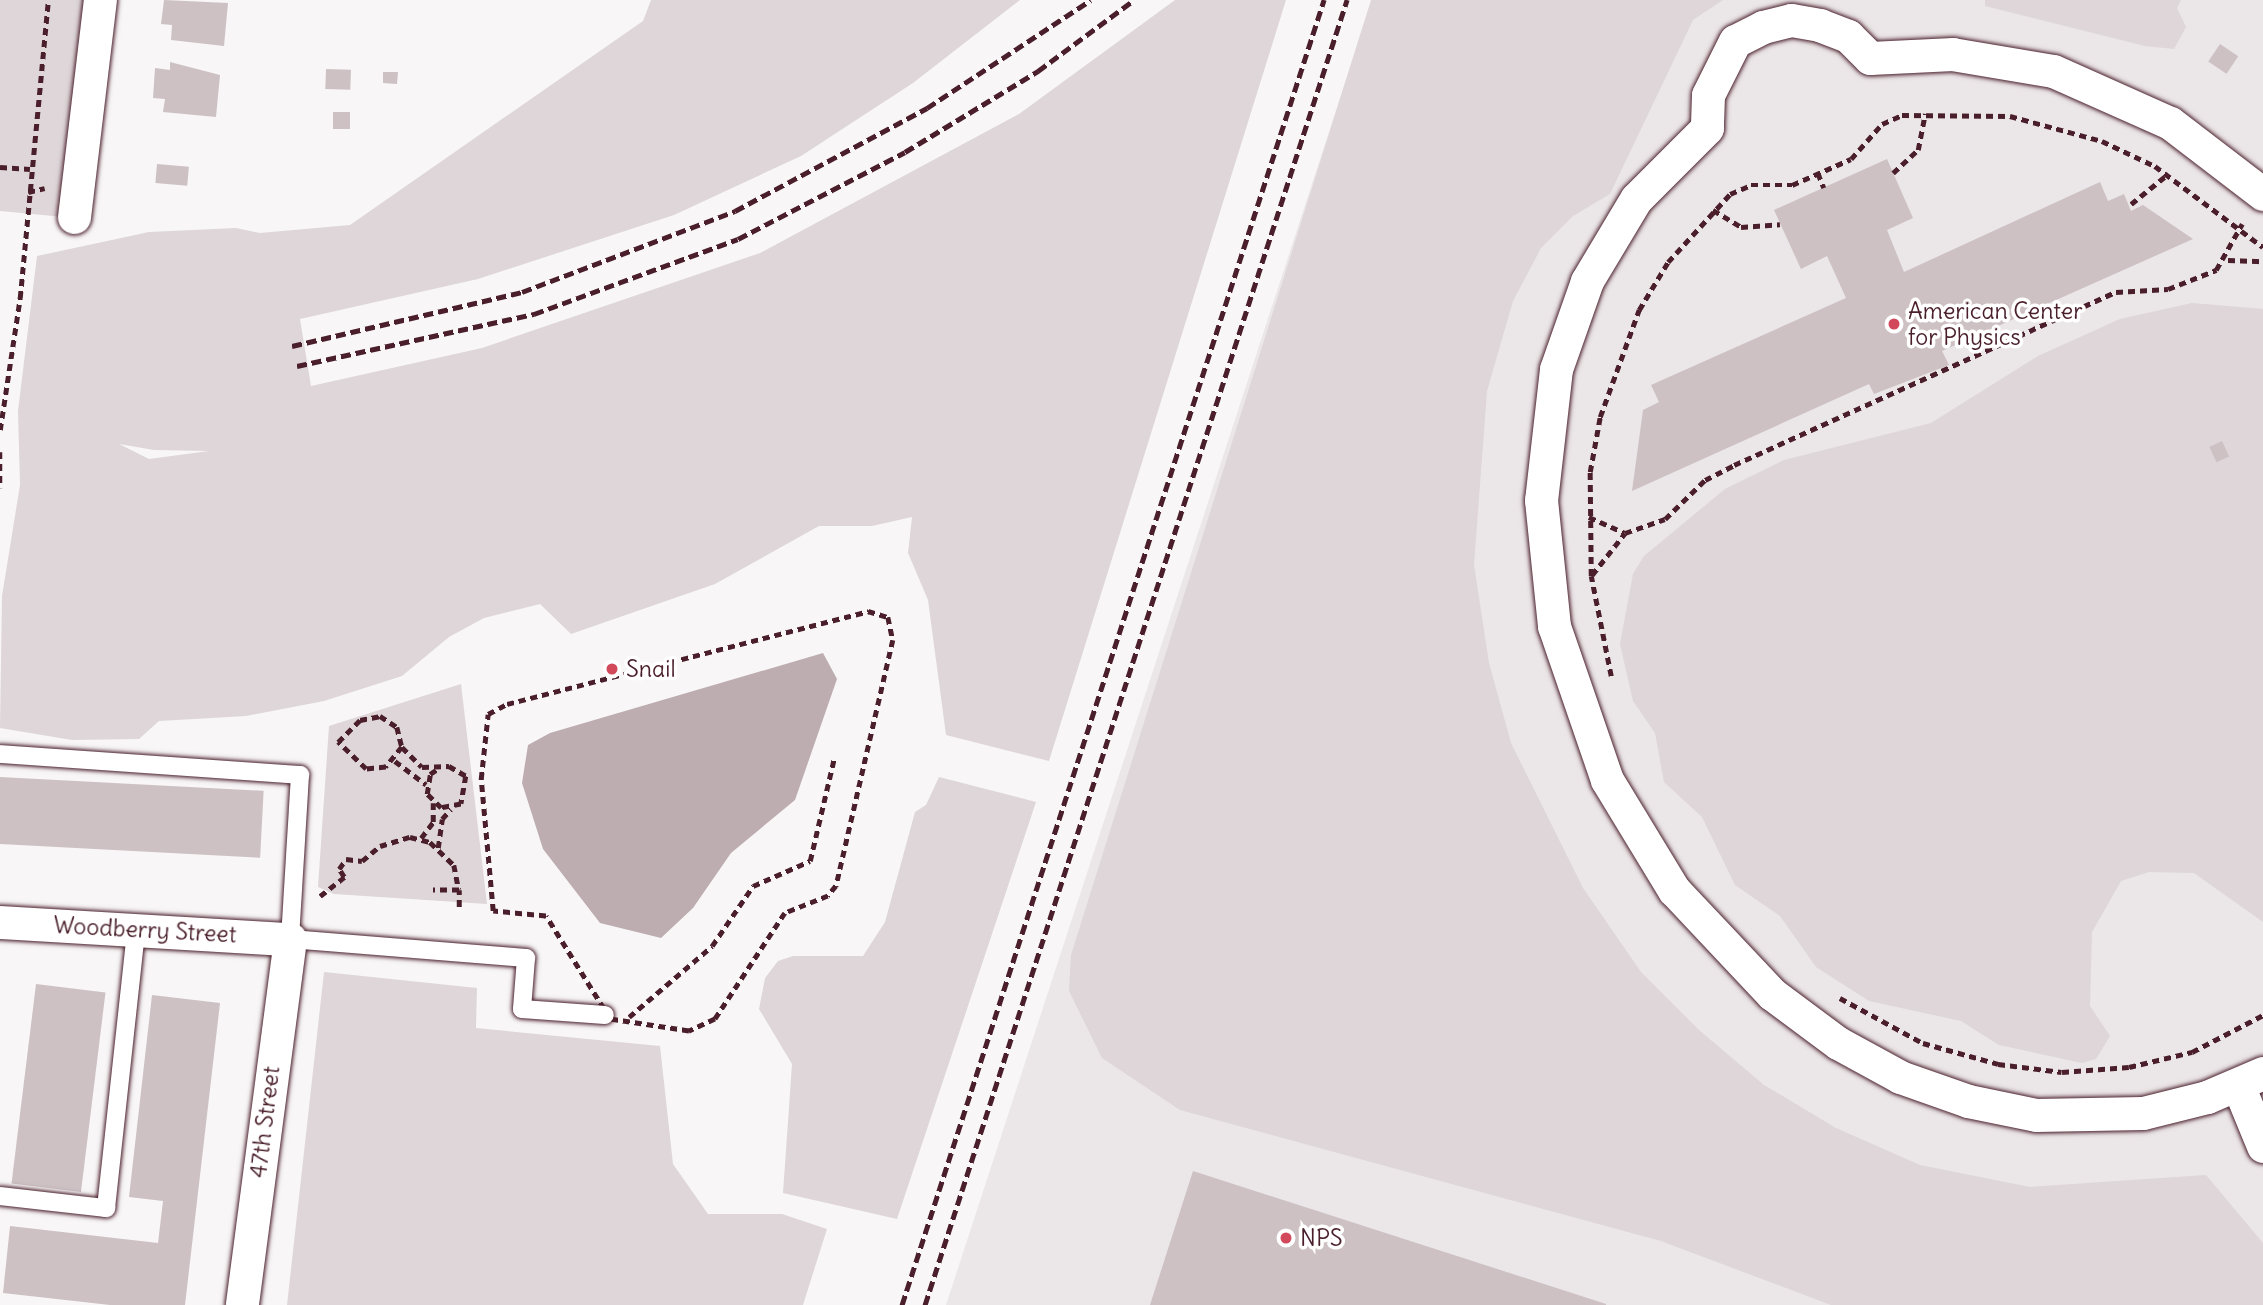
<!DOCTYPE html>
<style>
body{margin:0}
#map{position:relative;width:2263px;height:1305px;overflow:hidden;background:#f8f6f7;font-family:Delius,sans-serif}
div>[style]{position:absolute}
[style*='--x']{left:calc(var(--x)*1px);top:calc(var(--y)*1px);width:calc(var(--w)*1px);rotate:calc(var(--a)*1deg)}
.built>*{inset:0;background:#ebe6e8}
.green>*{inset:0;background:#ded6d9}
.water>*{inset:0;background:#bdadb0}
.building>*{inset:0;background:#cdc1c4;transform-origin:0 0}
.path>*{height:4.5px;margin-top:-2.25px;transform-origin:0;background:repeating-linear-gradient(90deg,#4a1f2b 0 7px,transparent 0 12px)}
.roads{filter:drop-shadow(0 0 2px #4a1f2b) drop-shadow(0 0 2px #4a1f2b)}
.service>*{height:18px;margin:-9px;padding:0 9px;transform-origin:9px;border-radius:9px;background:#fff}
.minor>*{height:33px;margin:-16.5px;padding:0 16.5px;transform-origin:16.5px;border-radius:16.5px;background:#fff}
.rail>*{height:5px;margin-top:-2.5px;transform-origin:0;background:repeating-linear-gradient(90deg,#4a1f2b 0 10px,transparent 0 15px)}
.dots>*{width:19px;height:19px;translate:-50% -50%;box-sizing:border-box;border:4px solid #fff;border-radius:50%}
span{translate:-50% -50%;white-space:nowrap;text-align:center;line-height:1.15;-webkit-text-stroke:7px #fff;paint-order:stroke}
.poi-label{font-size:23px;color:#4a1f2b}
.left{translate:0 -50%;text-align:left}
.street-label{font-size:23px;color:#4a1f2b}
</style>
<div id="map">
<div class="built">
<div style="clip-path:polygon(1372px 0,2263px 0,2263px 1305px,946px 1305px)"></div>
</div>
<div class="green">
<div style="clip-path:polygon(0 0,100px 0,75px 218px,0 211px)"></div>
<div style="clip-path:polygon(evenodd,651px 0,1020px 0,913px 83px,801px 156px,674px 215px,478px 279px,300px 319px,311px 386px,482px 348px,760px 253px,1019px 114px,1175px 0,1286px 0,1049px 761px,946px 735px,928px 600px,908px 553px,912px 517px,872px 526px,819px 526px,715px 584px,571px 634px,540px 604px,484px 618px,449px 637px,402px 676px,324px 701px,246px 716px,159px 721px,139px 739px,72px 740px,0 728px,2px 596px,20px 485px,18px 411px,37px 256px,149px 232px,236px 228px,260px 233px,350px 225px,643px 21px,651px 0,119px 444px,154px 450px,209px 451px,149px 459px,119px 444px)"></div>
<div style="clip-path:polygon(1371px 0,1723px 0,1693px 20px,1610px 194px,1573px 216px,1541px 248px,1513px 301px,1487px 391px,1474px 565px,1489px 663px,1511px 743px,1583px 888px,1641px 972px,1699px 1030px,1764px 1085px,1836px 1128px,1920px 1165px,2030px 1187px,2206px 1175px,2263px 1243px,2263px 1305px,1831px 1305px,1661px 1241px,1180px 1110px,1102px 1058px,1069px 991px,1071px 955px)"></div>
<div style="clip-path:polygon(1985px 0,2181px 0,2177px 8px,2186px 27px,2174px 49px,2145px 46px,1985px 6px)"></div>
<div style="clip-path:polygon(2192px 303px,2263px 309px,2263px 922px,2194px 873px,2149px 872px,2121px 881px,2092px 932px,2090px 1006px,2110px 1036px,2096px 1059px,2082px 1063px,1999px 1045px,1961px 1021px,1869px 1001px,1816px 967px,1780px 916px,1735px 885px,1702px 817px,1664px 782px,1655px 733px,1633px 701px,1620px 644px,1633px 574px,1644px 556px,1725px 489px,1784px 460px,1931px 423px,2038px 356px,2120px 319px)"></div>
<div style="clip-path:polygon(461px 684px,487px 904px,334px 894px,318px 887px,329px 726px)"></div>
<div style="clip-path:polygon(939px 777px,1036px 802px,897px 1219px,783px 1193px,792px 1064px,759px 1009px,765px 978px,778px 961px,793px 956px,863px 956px,885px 922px,915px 812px,926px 805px)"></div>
<div style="clip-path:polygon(324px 972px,477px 988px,476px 1028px,660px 1046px,673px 1164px,708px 1214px,782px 1214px,827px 1229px,803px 1305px,287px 1305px)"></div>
</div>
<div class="water">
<div style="clip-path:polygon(823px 653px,837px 679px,795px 800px,731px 853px,693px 908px,661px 938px,600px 923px,543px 849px,522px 783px,528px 745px,550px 733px)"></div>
</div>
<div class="building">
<div style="clip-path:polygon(164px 0,228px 3px,224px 46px,171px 40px,172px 25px,161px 24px)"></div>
<div style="left:2220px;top:44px;width:22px;height:21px;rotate:34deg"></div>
<div style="clip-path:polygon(170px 62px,220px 75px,216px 117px,163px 112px,165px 99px,153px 98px,155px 68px,170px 70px)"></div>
<div style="left:326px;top:69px;width:25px;height:20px;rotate:2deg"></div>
<div style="clip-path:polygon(383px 72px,398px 72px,397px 84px,383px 83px)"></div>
<div style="left:333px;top:112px;width:17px;height:17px"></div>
<div style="clip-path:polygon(1887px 159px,1913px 218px,1887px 230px,1904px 272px,2100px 182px,2108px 201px,2124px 194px,2131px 211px,2143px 205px,2193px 239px,1942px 351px,1949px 365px,1874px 394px,1869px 384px,1632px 491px,1643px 410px,1659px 402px,1651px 385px,1846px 298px,1827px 256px,1801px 269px,1774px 210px)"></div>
<div style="left:157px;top:164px;width:32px;height:19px;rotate:5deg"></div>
<div style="left:2222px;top:441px;width:17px;height:14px;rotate:65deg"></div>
<div style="left:0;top:777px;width:264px;height:67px;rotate:3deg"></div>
<div style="left:36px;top:984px;width:70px;height:201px;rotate:7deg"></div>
<div style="clip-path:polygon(152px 995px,220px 1003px,185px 1305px,110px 1305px,3px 1293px,10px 1226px,158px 1243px,163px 1201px,129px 1197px)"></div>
<div style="clip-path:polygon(1193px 1171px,1606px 1304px,1606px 1305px,1150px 1305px)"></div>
</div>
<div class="path">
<div style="--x:0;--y:167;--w:30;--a:4"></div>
<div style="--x:1818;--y:173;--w:16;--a:68"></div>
<div style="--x:1893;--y:173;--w:34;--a:-43"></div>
<div style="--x:1918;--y:150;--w:37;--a:-79"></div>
<div style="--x:28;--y:192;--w:17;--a:-13"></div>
<div style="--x:2131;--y:204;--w:48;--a:-39"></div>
<div style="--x:1713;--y:210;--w:33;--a:31"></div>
<div style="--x:1741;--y:227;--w:39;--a:-4"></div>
<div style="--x:2228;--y:260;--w:35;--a:2"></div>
<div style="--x:0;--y:430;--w:134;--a:-81.4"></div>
<div style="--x:20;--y:298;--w:299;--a:-84.6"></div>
<div style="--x:0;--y:452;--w:36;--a:90"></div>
<div style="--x:1589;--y:517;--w:39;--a:24"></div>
<div style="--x:1625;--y:533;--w:42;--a:-19.3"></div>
<div style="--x:1665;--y:519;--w:56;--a:-44.3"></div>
<div style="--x:1705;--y:480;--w:33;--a:-27"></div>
<div style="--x:1734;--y:465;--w:419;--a:-24.4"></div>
<div style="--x:2116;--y:292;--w:52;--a:-3.3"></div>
<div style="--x:2168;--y:289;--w:52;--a:-21.6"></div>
<div style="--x:2216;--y:270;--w:53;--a:-60.5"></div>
<div style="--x:1592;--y:575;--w:53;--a:-51.8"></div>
<div style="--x:868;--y:611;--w:21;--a:17"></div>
<div style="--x:888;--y:617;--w:24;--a:78"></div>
<div style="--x:893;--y:640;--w:253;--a:103"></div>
<div style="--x:836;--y:886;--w:13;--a:129"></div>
<div style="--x:828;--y:896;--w:46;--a:158.4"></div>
<div style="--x:785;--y:913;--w:127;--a:123.4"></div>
<div style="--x:715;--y:1019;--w:29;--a:155"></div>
<div style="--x:689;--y:1031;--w:80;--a:-171.4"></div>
<div style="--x:610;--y:1019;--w:121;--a:-121.9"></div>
<div style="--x:546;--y:916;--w:53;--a:-174.6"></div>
<div style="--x:493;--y:911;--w:133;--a:-95.2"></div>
<div style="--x:481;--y:779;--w:65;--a:-83.9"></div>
<div style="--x:488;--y:714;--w:21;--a:-28"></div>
<div style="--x:507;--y:704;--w:373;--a:-14.4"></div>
<div style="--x:1611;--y:676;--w:102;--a:-101.3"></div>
<div style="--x:1591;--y:576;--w:104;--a:-90.6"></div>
<div style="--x:1590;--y:472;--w:56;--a:-79.7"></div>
<div style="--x:1600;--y:417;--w:114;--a:-70"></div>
<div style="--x:1639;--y:310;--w:56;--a:-58.9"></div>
<div style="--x:1668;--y:262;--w:92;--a:-47.6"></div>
<div style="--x:1730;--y:194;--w:23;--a:-23"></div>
<div style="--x:1751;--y:185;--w:41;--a:0"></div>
<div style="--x:1792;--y:185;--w:64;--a:-23.8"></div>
<div style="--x:1851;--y:159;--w:47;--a:-48.5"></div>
<div style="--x:1882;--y:124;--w:22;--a:-24"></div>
<div style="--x:1902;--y:115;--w:108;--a:0.5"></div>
<div style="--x:2010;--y:116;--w:95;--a:15.2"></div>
<div style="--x:2102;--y:141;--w:59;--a:25.3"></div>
<div style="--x:2155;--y:166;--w:135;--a:36.9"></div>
<div style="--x:380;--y:716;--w:20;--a:33"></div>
<div style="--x:397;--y:727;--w:21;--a:76"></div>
<div style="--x:402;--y:747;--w:26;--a:129"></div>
<div style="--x:386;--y:767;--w:20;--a:174"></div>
<div style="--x:366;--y:769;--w:39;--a:-136"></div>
<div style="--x:338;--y:742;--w:31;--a:-45"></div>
<div style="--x:360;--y:720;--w:20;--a:-11"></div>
<div style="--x:402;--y:747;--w:28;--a:45"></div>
<div style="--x:422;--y:767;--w:27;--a:-2"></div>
<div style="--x:449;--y:766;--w:20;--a:30"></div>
<div style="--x:466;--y:776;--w:28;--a:100"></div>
<div style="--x:461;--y:804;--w:20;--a:169"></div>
<div style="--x:441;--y:808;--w:20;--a:-135"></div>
<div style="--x:427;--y:794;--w:20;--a:-81"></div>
<div style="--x:430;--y:774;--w:11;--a:-34"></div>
<div style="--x:395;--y:761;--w:39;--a:37"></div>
<div style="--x:421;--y:838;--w:20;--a:-53"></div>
<div style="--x:433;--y:822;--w:19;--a:-90"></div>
<div style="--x:438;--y:848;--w:29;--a:-82"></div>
<div style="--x:442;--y:819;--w:13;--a:-48"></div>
<div style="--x:320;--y:896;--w:31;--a:-38"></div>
<div style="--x:344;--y:877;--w:9;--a:-122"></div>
<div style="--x:339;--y:869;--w:12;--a:-55"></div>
<div style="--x:346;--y:859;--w:16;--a:7"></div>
<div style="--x:362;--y:861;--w:23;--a:-40"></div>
<div style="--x:380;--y:846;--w:31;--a:-17"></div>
<div style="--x:410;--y:837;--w:21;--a:14"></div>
<div style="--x:430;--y:842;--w:33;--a:44"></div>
<div style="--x:454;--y:865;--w:25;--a:79"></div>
<div style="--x:459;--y:890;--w:26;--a:180"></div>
<div style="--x:459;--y:907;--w:17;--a:-90"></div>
<div style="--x:1840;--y:998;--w:94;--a:28.5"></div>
<div style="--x:1923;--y:1043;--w:78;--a:15.6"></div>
<div style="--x:1998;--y:1064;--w:64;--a:7.1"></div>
<div style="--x:2062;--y:1072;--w:67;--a:-4.3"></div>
<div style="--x:2129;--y:1067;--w:65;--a:-13.4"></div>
<div style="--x:2192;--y:1052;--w:80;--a:-27.5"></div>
<div style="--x:629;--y:1017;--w:109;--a:-40.5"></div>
<div style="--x:712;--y:946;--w:73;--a:-55.7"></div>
<div style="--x:753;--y:886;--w:62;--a:-23.7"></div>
<div style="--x:810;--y:861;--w:105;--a:-76.8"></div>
</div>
<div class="roads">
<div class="service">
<div style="--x:0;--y:754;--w:301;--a:4"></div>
<div style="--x:300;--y:775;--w:164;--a:93.5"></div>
<div style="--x:290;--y:939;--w:237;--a:4.6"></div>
<div style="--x:526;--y:958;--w:51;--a:94.5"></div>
<div style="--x:522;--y:1009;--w:83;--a:4.1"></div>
<div style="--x:0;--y:1196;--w:107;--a:6.5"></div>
<div style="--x:106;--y:1208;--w:280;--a:-83.8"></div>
</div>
<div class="minor">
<div style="--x:2263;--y:194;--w:117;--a:-142.6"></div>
<div style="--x:2170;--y:123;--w:128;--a:-156"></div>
<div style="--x:2053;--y:71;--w:101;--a:-170.4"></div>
<div style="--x:1953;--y:54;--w:83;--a:177.2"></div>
<div style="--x:1870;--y:58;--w:31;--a:-135"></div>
<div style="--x:1848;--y:36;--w:30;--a:-159"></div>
<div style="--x:1820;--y:25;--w:29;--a:-170"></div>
<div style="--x:1791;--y:20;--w:29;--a:166"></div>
<div style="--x:1763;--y:27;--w:31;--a:153"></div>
<div style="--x:1735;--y:41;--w:60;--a:116.6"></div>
<div style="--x:1708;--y:95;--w:33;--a:92"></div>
<div style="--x:1707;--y:128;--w:100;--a:135"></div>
<div style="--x:1636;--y:199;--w:96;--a:120.9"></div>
<div style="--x:1587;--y:281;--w:93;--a:109.4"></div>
<div style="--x:1556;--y:369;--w:132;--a:96.5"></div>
<div style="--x:1541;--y:500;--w:127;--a:84.1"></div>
<div style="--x:1554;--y:626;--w:163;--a:71"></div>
<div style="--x:1607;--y:780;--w:129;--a:58.7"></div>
<div style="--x:1674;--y:890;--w:143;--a:46.7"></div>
<div style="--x:1772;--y:994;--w:82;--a:36.6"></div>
<div style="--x:1838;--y:1043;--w:71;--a:28.7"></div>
<div style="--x:1900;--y:1077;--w:72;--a:19.4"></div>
<div style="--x:1968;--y:1101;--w:69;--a:11.6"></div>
<div style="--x:2036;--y:1115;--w:107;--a:-1.1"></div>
<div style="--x:2143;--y:1113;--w:66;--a:-14"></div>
<div style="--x:2207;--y:1097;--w:61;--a:-23.2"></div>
<div style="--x:74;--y:217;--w:219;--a:-83.2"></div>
<div style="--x:0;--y:922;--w:290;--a:3.4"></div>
<div style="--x:290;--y:939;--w:369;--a:97.5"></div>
<div style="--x:2238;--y:1085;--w:66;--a:67.7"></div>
</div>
</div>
<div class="rail">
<div style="--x:292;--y:346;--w:236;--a:-13.2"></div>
<div style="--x:522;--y:292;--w:228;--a:-20.8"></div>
<div style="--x:735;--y:211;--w:218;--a:-28.2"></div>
<div style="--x:927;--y:108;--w:196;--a:-33.4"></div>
<div style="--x:297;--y:366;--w:243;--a:-12.4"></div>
<div style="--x:534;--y:314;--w:217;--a:-20.2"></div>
<div style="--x:738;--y:239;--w:188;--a:-27.5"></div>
<div style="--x:905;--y:152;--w:156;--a:-31.3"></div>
<div style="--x:1038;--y:71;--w:119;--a:-36.5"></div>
<div style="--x:902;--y:1305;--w:1372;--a:-72.08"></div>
<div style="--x:925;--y:1305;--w:1372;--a:-72.08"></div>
</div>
<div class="dots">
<div style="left:1894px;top:324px;background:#d1495b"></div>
<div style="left:612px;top:669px;background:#d1495b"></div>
<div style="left:1286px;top:1238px;background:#d1495b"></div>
</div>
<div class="poi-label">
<span class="left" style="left:1908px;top:324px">American Center<br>for Physics</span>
<span class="left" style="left:626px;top:669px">Snail</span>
<span class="left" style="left:1300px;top:1238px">NPS</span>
</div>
<div class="street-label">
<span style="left:145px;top:930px;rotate:3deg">Woodberry Street</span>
<span style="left:265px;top:1122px;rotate:-83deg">47th Street</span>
</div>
</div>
